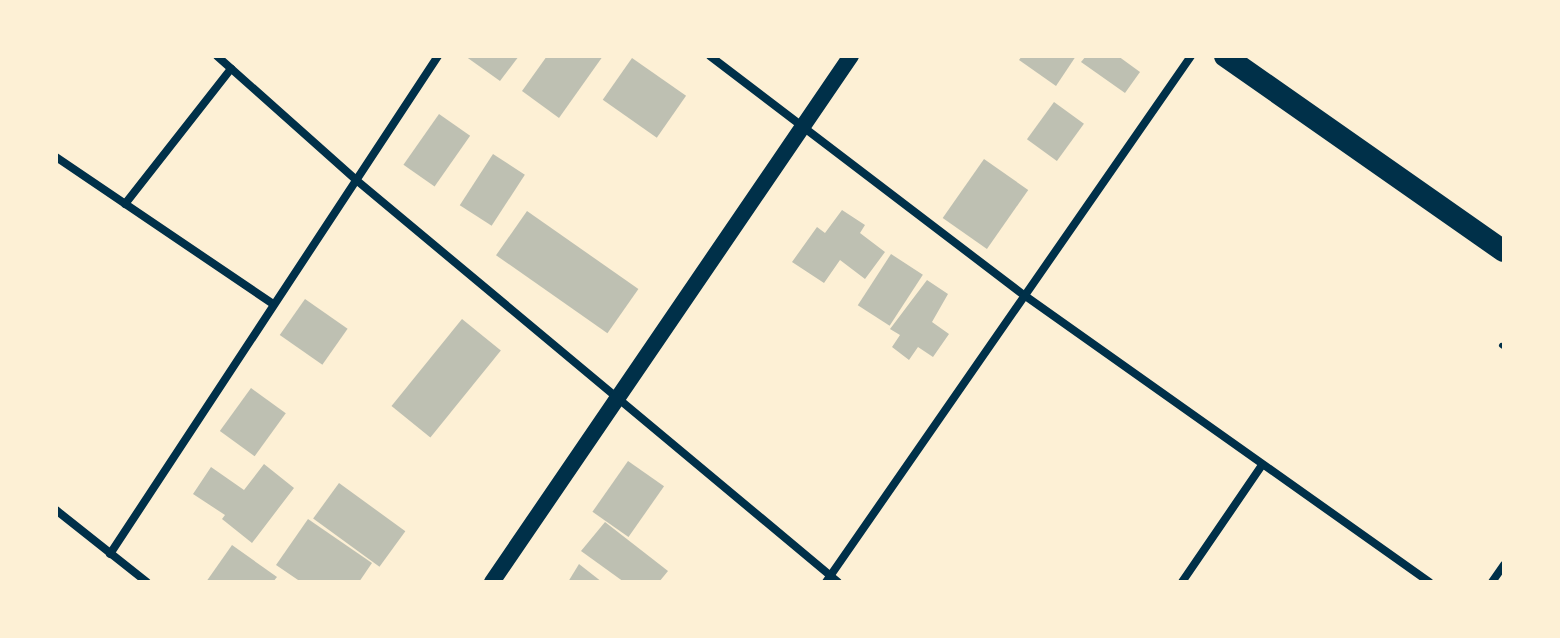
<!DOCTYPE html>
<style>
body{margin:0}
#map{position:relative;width:1560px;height:638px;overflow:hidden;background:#fdf0d5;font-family:"Asap Condensed",sans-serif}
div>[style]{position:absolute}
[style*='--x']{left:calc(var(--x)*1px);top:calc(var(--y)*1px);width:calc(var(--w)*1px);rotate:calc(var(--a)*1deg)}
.building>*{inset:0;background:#bec0b2;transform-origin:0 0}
.path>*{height:5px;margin:-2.5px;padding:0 2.5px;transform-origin:2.5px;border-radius:2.5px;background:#003049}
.minor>*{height:8px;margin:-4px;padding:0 4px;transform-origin:4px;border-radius:4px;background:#003049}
.secondary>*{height:16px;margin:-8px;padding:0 8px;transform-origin:8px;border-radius:8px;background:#003049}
.trunk>*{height:22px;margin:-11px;padding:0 11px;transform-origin:11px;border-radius:11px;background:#003049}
span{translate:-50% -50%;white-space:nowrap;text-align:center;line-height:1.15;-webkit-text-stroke:6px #fdf0d5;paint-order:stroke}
.frame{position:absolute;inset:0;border:58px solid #fdf0d5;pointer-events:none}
</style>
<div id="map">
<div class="building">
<div style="clip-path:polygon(465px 56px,519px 56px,500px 81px)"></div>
<div style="clip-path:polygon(547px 56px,603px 56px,559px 118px,522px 91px)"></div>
<div style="clip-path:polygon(1022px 56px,1076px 56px,1056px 86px,1019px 60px)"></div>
<div style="clip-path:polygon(1086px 56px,1118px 56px,1140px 72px,1125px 93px,1081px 62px)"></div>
<div style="left:632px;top:58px;width:66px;height:51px;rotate:35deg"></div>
<div style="left:1054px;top:102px;width:37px;height:46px;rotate:36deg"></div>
<div style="left:439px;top:114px;width:38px;height:62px;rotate:35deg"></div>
<div style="left:493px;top:154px;width:38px;height:61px;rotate:33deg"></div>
<div style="left:984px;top:159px;width:54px;height:72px;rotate:35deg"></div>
<div style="clip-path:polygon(842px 210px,865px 225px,860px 233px,885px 252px,865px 279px,840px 260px,824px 283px,792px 262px,817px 227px,825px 233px)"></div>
<div style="left:527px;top:211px;width:136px;height:54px;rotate:35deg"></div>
<div style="left:891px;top:254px;width:38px;height:61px;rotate:33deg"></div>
<div style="clip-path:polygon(927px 280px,948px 294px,932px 322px,949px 334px,933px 357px,918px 347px,909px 360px,892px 347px,900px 335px,890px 329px)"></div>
<div style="left:305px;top:299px;width:52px;height:44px;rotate:35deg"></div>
<div style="left:462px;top:319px;width:50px;height:112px;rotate:39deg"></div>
<div style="left:251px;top:388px;width:43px;height:53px;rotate:36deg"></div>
<div style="left:628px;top:461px;width:44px;height:62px;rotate:35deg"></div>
<div style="clip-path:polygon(264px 464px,294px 488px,252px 543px,222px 519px,225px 515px,193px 494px,211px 467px,244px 490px)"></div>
<div style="left:339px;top:483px;width:82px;height:44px;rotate:36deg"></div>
<div style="clip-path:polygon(308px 519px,372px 563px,359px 582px,301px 582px,276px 565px)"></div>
<div style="clip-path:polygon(605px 522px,668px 571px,659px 582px,624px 582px,581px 551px)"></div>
<div style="clip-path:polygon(232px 545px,277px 577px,273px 582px,206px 582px)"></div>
<div style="clip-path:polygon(579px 564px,602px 582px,568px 582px)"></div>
</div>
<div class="path">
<div style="--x:1501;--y:345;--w:4;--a:34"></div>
</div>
<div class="minor">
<div style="--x:217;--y:56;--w:185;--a:41.7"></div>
<div style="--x:355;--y:179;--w:629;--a:39.84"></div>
<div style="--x:710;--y:56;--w:395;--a:37.3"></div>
<div style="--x:1024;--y:295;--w:497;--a:35.3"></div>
<div style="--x:56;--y:157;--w:262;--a:34.1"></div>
<div style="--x:125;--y:204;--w:172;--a:-51.9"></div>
<div style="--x:56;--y:510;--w:116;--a:38.4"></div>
<div style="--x:110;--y:554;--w:596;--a:-56.63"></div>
<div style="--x:826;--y:582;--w:640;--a:-55.24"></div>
<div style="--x:1182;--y:582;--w:142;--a:-55.6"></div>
<div style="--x:1492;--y:582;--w:21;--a:-55"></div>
</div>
<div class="secondary">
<div style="--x:492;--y:582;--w:637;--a:-55.69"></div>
</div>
<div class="trunk">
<div style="--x:1225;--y:56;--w:340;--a:35"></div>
</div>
<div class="frame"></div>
</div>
